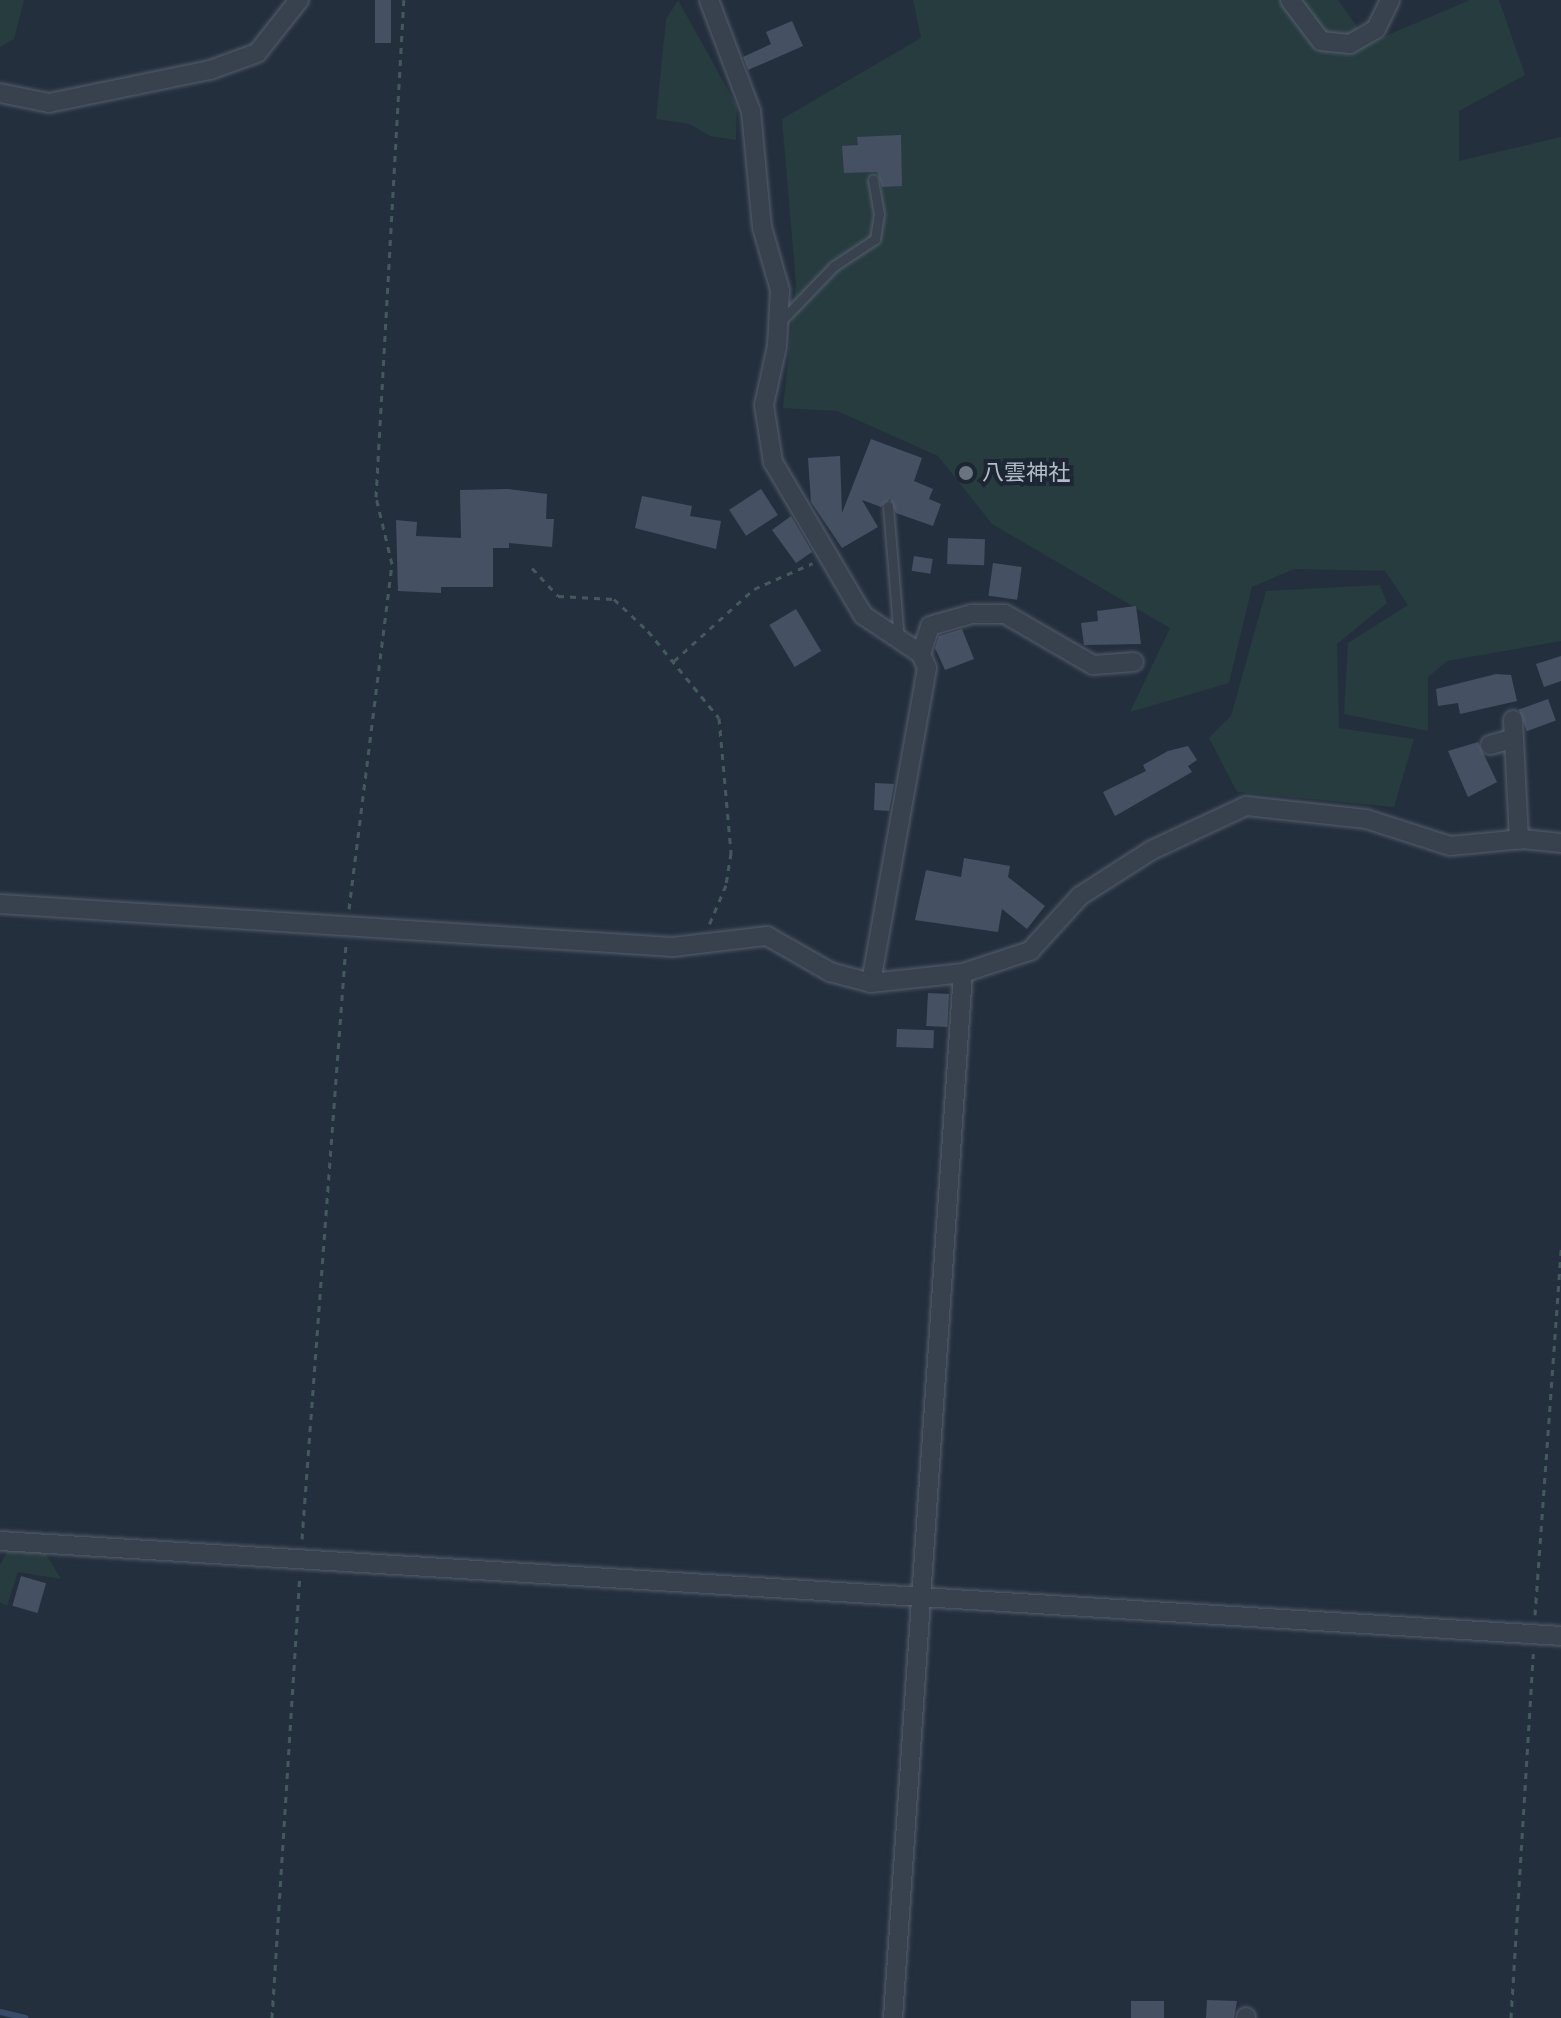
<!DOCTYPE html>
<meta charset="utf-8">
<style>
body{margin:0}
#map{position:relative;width:1561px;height:2018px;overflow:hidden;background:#242f3e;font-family:"Work Sans","Noto Sans JP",sans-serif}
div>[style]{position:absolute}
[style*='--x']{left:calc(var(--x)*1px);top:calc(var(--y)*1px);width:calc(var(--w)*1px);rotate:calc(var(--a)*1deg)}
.green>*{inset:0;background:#263c3f}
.stream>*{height:6px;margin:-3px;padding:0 3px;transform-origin:3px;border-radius:3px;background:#394c67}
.building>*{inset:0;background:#455162;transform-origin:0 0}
.path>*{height:3px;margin-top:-1.5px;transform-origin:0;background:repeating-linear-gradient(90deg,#44595c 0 6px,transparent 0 12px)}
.roads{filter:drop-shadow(0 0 2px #565f6c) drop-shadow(0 0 2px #565f6c)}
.service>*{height:9px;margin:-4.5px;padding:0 4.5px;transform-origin:4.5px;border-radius:4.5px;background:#38414e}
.minor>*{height:18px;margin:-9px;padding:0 9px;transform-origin:9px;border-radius:9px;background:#38414e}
.dots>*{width:22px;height:22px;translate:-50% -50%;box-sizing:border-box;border:4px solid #1d2633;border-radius:50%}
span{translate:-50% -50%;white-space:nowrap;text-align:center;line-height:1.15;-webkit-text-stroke:8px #1d2633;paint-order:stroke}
.poi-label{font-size:22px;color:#b4bcc9}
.left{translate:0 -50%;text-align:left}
</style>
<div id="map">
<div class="green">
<div style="clip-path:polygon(0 0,24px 0,14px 39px,0 47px)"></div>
<div style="clip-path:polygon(678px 0,737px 106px,736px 140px,710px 136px,690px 124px,656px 119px,666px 19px)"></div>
<div style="clip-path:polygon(913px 0,1338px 0,1369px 43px,1470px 0,1499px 0,1525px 75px,1459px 111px,1459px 161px,1561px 137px,1561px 641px,1447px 661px,1428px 677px,1428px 731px,1344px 714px,1348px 643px,1408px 605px,1385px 571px,1294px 569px,1252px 587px,1229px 683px,1130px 712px,1170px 628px,992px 524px,938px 456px,837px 411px,783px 408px,796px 284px,782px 119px,921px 38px)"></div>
<div style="clip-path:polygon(1380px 585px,1387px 603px,1337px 644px,1339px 728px,1414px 739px,1394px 807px,1237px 792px,1209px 738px,1231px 716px,1266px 591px)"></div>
<div style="clip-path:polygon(10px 1547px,44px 1551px,61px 1579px,18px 1572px,7px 1606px,0 1602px,0 1565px)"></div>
</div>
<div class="stream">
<div style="--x:0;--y:2012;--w:26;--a:13"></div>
</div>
<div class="building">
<div style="left:375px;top:0;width:16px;height:43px"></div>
<div style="clip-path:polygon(792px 21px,803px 46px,748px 70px,743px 57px,771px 44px,766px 32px)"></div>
<div style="clip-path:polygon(901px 135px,902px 186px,882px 187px,877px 172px,844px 173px,842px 146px,858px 145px,857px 137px)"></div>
<div style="clip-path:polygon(871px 439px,922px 458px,914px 481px,933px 489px,929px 499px,941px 504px,933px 526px,896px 513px,890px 499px,881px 507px,862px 500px,878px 527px,842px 548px,811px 502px,808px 458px,840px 456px,842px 513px)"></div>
<div style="clip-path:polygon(508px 489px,547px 494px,546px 519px,554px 519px,552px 547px,509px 543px,509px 548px,493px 548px,493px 587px,441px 587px,441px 593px,398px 591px,396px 520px,417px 522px,416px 536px,461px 538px,460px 490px)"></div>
<div style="left:761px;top:489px;width:31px;height:38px;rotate:57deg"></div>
<div style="clip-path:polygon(642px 496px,692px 506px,690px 516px,721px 521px,716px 549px,635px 528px)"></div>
<div style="clip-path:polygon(791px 516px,812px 552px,796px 563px,772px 530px)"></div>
<div style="left:948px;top:538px;width:37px;height:26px;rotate:2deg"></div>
<div style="left:914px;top:556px;width:19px;height:15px;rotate:9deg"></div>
<div style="left:993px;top:563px;width:29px;height:33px;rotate:8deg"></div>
<div style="clip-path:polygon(1136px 606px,1141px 644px,1084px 645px,1081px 623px,1098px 621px,1097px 611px)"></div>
<div style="left:796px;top:609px;width:49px;height:31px;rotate:59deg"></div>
<div style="clip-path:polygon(962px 629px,974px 659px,945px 670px,935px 648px,939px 636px)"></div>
<div style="clip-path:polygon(1561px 656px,1561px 681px,1544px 687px,1536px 664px)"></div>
<div style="clip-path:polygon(1496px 674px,1511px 675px,1517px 701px,1460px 714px,1458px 703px,1438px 706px,1436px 689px)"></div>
<div style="left:1548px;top:699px;width:23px;height:31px;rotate:70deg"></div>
<div style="clip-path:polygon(1478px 742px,1497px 782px,1468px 797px,1448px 751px)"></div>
<div style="clip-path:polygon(1188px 746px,1197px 760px,1188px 766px,1192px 772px,1115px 816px,1103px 792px,1146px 771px,1143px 765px,1168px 751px)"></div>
<div style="clip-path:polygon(875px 783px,894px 784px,889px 811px,874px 810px)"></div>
<div style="clip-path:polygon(964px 858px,1010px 866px,1008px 877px,1045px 906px,1027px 929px,1002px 909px,998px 932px,915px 920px,926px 870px,961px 877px)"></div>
<div style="left:928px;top:993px;width:21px;height:33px;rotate:3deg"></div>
<div style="left:897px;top:1029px;width:37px;height:18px;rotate:2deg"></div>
<div style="left:21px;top:1576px;width:26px;height:31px;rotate:16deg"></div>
<div style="clip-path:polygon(1207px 2000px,1237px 2001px,1234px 2018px,1206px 2018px)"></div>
<div style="left:1131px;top:2001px;width:33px;height:17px"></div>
</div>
<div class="path">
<div style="--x:532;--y:568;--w:38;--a:47"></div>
<div style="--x:558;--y:596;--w:56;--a:3.1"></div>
<div style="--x:614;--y:599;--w:47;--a:43.3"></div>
<div style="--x:648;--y:631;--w:112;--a:50.8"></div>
<div style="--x:719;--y:718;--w:136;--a:84.9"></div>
<div style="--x:731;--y:853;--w:32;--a:99"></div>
<div style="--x:726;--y:885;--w:43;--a:113"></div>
<div style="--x:674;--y:661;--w:108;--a:-42"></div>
<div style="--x:754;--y:589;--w:64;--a:-23.8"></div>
<div style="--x:349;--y:909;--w:348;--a:-82.9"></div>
<div style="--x:392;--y:564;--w:69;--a:-103.4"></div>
<div style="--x:376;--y:497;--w:498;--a:-86.8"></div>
<div style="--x:302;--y:1539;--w:597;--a:-85.77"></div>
<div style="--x:1535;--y:1615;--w:368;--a:-85.9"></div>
<div style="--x:272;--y:2018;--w:440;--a:-86.4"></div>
<div style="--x:1511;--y:2018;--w:365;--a:-86.5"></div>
</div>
<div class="roads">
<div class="service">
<div style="--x:780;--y:322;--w:78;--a:-46"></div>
<div style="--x:834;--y:266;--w:49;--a:-33.4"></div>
<div style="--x:875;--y:239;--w:25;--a:-81"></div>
<div style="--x:879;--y:214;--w:35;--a:-100"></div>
<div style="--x:888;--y:506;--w:133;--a:85.3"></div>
</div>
<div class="minor">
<div style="--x:709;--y:0;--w:119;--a:69.3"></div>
<div style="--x:751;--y:111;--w:117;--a:84.6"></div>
<div style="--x:762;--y:227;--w:66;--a:74.1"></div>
<div style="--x:780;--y:290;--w:56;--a:93.1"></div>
<div style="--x:777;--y:346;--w:60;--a:102.4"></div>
<div style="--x:764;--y:405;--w:58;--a:81"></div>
<div style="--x:773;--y:462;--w:178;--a:59.5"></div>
<div style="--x:863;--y:615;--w:70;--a:33.9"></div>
<div style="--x:921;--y:654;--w:15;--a:67"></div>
<div style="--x:927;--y:668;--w:320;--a:100.1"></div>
<div style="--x:1290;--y:0;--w:51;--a:52.9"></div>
<div style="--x:1321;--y:41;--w:29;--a:6"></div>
<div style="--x:1350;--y:44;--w:30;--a:-30"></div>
<div style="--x:1376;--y:29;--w:32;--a:-64"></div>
<div style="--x:0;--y:93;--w:50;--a:11.5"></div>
<div style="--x:49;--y:103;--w:164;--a:-11.6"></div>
<div style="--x:210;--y:70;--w:50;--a:-19.9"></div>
<div style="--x:257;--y:53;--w:68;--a:-51.6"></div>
<div style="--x:921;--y:654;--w:29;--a:-72"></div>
<div style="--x:930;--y:626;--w:44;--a:-15.9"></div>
<div style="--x:972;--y:614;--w:33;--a:0"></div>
<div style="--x:1005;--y:614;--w:102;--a:30.1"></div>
<div style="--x:1093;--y:665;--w:41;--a:-4.2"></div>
<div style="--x:1513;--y:720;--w:120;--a:87.1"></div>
<div style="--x:1490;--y:745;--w:24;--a:-15"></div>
<div style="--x:0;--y:904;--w:674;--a:3.66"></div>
<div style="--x:673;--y:947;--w:95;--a:-6.7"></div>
<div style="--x:767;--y:936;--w:73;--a:29.7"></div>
<div style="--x:830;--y:972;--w:42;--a:15"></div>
<div style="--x:871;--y:983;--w:93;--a:-6.2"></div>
<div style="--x:963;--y:973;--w:71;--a:-18.2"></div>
<div style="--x:1030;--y:951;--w:74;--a:-47.7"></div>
<div style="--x:1080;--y:896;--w:85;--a:-32.6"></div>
<div style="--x:1152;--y:850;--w:104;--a:-25.1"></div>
<div style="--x:1246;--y:806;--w:121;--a:6.2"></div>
<div style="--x:1366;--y:819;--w:88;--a:17.8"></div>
<div style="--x:1450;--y:846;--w:73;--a:-5.5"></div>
<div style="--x:1523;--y:839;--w:38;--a:6"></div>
<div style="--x:0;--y:1541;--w:1564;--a:3.48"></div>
<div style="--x:893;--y:2018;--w:1047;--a:-86.17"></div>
<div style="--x:1246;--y:2018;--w:1;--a:-90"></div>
</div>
</div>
<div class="dots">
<div style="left:966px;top:473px;background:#6b7280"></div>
</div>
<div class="poi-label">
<span class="left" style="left:982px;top:473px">八雲神社</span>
</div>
</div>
